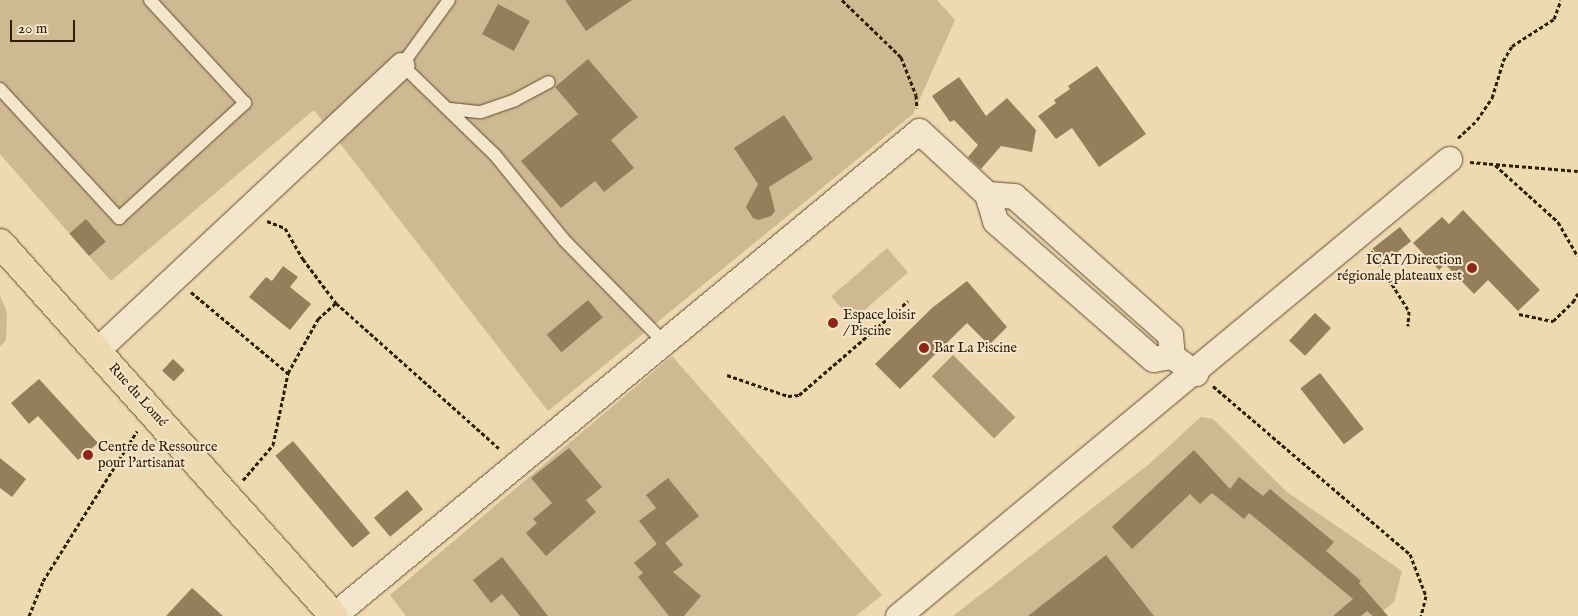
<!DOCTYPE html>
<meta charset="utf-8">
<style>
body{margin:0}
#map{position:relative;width:1578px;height:616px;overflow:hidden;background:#eed9b1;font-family:"IM FELL English",serif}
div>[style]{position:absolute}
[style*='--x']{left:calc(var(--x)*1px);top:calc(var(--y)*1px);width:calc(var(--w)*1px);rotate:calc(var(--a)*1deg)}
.green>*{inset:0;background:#ceb993;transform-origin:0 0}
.water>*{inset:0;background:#ae9875;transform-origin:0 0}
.building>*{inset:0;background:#947e5c;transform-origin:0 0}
.path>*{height:3px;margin-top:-1.5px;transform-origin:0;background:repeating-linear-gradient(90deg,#331b00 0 4px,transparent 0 6.5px)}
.roads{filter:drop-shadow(0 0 1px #624a2c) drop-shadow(0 0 1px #624a2c)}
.lane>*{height:12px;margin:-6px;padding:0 6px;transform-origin:6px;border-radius:6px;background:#f4e6cc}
.street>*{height:25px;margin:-12.5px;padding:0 12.5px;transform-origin:12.5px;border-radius:12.5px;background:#f4e6cc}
.primary>*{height:28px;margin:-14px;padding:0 14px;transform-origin:14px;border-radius:14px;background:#eed9b1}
.dots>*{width:14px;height:14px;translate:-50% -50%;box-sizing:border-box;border:2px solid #f4e6cc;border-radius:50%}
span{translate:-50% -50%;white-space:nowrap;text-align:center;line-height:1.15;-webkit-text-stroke:4px #f4e6cc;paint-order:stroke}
.poi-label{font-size:14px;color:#331b00}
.right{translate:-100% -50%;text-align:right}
.left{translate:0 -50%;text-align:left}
.street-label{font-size:14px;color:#331b00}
.scale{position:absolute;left:10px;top:20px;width:65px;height:22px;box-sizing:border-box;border:2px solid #331b00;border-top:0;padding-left:6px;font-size:15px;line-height:18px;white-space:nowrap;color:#331b00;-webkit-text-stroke:4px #f4e6cc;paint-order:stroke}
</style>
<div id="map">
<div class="green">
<div style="clip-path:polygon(0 0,937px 0,955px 20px,913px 114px,548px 411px,314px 110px,111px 281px,0 154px)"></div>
<div style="left:887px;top:248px;width:32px;height:74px;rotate:49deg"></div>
<div style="clip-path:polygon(0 296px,7px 312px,6px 340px,0 347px)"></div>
<div style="clip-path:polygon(672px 356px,882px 595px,856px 616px,406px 616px,390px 595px)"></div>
<div style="clip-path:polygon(1201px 417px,1213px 419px,1287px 492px,1402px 571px,1394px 602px,1377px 616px,953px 616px,1148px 465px)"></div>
</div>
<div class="water">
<div style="left:953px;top:355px;width:88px;height:30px;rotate:45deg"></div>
</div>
<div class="building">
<div style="clip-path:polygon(565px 0,632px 0,586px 31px)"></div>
<div style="left:498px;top:4px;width:36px;height:34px;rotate:28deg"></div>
<div style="clip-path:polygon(588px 59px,638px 117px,611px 140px,634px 168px,604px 192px,595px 181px,561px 208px,521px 161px,578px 114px,555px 87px)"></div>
<div style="clip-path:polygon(1097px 66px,1146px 134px,1099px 167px,1072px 128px,1056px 139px,1038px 116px,1056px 103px,1054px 100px,1070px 89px,1068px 86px)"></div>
<div style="clip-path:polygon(959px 77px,986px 116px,1007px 98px,1036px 130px,1032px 152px,1001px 146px,981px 169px,968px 157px,978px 145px,954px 120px,950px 122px,932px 96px)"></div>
<div style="clip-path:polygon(784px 115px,813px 159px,769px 187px,775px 211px,771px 216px,759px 220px,753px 218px,746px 207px,758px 184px,734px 148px)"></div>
<div style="clip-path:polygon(1463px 210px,1540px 290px,1518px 311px,1488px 280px,1474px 294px,1445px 264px,1439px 270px,1413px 243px,1442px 217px,1449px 224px)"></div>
<div style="left:86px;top:219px;width:30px;height:22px;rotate:49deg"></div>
<div style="left:1400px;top:227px;width:18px;height:35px;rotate:52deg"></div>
<div style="clip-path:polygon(283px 266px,298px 277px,290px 287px,311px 304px,290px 330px,249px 297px,266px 277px,272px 281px)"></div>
<div style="clip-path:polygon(967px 281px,1007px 327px,989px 345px,967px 323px,900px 389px,875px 364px,932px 308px)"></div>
<div style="left:588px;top:300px;width:23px;height:54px;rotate:50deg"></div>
<div style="left:1315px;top:313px;width:22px;height:38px;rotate:43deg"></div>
<div style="left:173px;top:359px;width:16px;height:16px;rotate:43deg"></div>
<div style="left:1320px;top:373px;width:71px;height:25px;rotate:52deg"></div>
<div style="clip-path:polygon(39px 379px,98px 443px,78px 460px,38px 416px,29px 424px,11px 403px)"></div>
<div style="left:293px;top:441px;width:120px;height:23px;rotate:50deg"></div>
<div style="clip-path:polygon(569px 448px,602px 487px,586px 500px,596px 512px,546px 556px,526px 533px,537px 523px,533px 519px,552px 503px,531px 478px)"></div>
<div style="clip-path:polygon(1194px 450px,1230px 489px,1239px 477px,1263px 496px,1270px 489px,1334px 542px,1326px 551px,1361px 581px,1359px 583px,1388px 616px,1373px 616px,1367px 611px,1361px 616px,1333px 616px,1353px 599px,1249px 513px,1244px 519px,1212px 493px,1200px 504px,1190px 494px,1132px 549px,1112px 527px)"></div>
<div style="clip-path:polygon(0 458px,26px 479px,12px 497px,0 488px)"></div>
<div style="clip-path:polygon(668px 478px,699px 516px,665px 543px,683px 565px,673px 572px,701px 596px,684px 616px,669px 616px,638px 577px,643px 573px,634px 563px,657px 544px,639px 521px,656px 508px,646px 495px)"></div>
<div style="left:407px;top:490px;width:25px;height:43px;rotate:50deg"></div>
<div style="clip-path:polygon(1106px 555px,1154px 616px,1028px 616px)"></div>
<div style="clip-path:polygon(502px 557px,548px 616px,520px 616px,502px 594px,491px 603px,473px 580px)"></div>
<div style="clip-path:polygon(192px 588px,223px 616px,166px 616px)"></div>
</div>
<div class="path">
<div style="--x:842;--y:0;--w:82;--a:44"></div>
<div style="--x:901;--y:57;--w:41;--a:68.5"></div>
<div style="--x:916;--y:95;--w:13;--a:86"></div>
<div style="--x:1458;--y:138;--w:26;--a:-43"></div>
<div style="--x:1477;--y:120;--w:27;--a:-56"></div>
<div style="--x:1492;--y:98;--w:39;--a:-73"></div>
<div style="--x:1503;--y:61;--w:17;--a:-59"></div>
<div style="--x:1512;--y:46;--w:50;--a:-32.7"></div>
<div style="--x:1554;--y:19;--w:20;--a:-70"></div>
<div style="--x:1470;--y:162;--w:108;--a:4.8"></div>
<div style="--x:1495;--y:165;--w:85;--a:42.1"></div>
<div style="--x:1558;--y:222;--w:39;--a:60"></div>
<div style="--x:267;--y:221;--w:19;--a:21"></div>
<div style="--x:285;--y:228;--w:36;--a:60"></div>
<div style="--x:303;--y:259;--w:55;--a:53.1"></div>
<div style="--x:336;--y:303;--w:218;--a:41.7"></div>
<div style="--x:1371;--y:251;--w:71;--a:57.7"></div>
<div style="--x:1409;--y:311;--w:15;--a:94"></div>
<div style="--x:191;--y:292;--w:126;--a:39.9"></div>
<div style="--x:1519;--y:314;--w:35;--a:12"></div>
<div style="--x:1553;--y:321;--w:28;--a:-44"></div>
<div style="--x:1573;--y:302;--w:10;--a:-61"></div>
<div style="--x:727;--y:375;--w:65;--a:19"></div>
<div style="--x:788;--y:396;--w:11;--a:-5"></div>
<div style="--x:799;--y:395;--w:144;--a:-40.8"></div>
<div style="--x:1213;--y:386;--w:259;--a:40.5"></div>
<div style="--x:1410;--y:554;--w:45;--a:69.1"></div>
<div style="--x:1426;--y:596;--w:21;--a:104"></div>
<div style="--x:243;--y:480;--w:46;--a:-49.4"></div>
<div style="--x:273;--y:445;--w:74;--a:-78.2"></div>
<div style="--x:288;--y:373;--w:62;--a:-60.9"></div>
<div style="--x:318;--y:319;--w:24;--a:-42"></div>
<div style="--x:29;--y:616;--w:38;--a:-68"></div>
<div style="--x:43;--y:581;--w:177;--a:-57.9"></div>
</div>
<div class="roads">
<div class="lane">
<div style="--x:449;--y:0;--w:80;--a:125.9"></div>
<div style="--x:402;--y:65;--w:129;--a:44.1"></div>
<div style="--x:495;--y:155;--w:109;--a:50.9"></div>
<div style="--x:564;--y:240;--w:143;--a:45.6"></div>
<div style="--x:0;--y:89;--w:176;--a:47.3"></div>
<div style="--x:119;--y:218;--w:171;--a:-42.4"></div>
<div style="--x:245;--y:103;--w:140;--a:-132.7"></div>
<div style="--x:450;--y:109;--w:31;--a:6"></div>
<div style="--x:481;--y:112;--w:36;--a:-19"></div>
<div style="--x:515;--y:100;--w:38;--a:-28"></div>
</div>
<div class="street">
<div style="--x:987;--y:194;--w:27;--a:4"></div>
<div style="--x:1014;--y:196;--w:209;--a:41.7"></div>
<div style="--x:1170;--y:335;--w:21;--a:85"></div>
<div style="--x:97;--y:350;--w:417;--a:-43.1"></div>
<div style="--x:334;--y:615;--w:759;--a:-39.6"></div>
<div style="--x:919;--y:131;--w:93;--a:42.8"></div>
<div style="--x:987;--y:194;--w:28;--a:73"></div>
<div style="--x:995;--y:221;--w:210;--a:41.1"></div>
<div style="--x:1153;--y:359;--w:19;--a:-9"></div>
<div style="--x:1172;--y:356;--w:29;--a:36"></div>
<div style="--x:898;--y:616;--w:716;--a:-39.67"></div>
</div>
<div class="primary">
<div style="--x:0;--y:243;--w:501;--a:48.16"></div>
</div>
</div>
<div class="dots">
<div style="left:1472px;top:268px;background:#8f2418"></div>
<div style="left:833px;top:323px;background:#8f2418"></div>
<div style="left:924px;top:348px;background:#8f2418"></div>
<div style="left:88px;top:455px;background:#8f2418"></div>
</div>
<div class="poi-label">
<span class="right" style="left:1462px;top:268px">ICAT/Direction<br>régionale plateaux est</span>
<span class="left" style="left:843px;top:323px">Espace loisir<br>/ Piscine</span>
<span class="left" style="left:934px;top:348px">Bar La Piscine</span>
<span class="left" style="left:98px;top:455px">Centre de Ressource<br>pour l'artisanat</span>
</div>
<div class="street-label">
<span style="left:138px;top:395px;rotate:48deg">Rue du Lomé</span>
</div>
<div class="scale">20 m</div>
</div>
